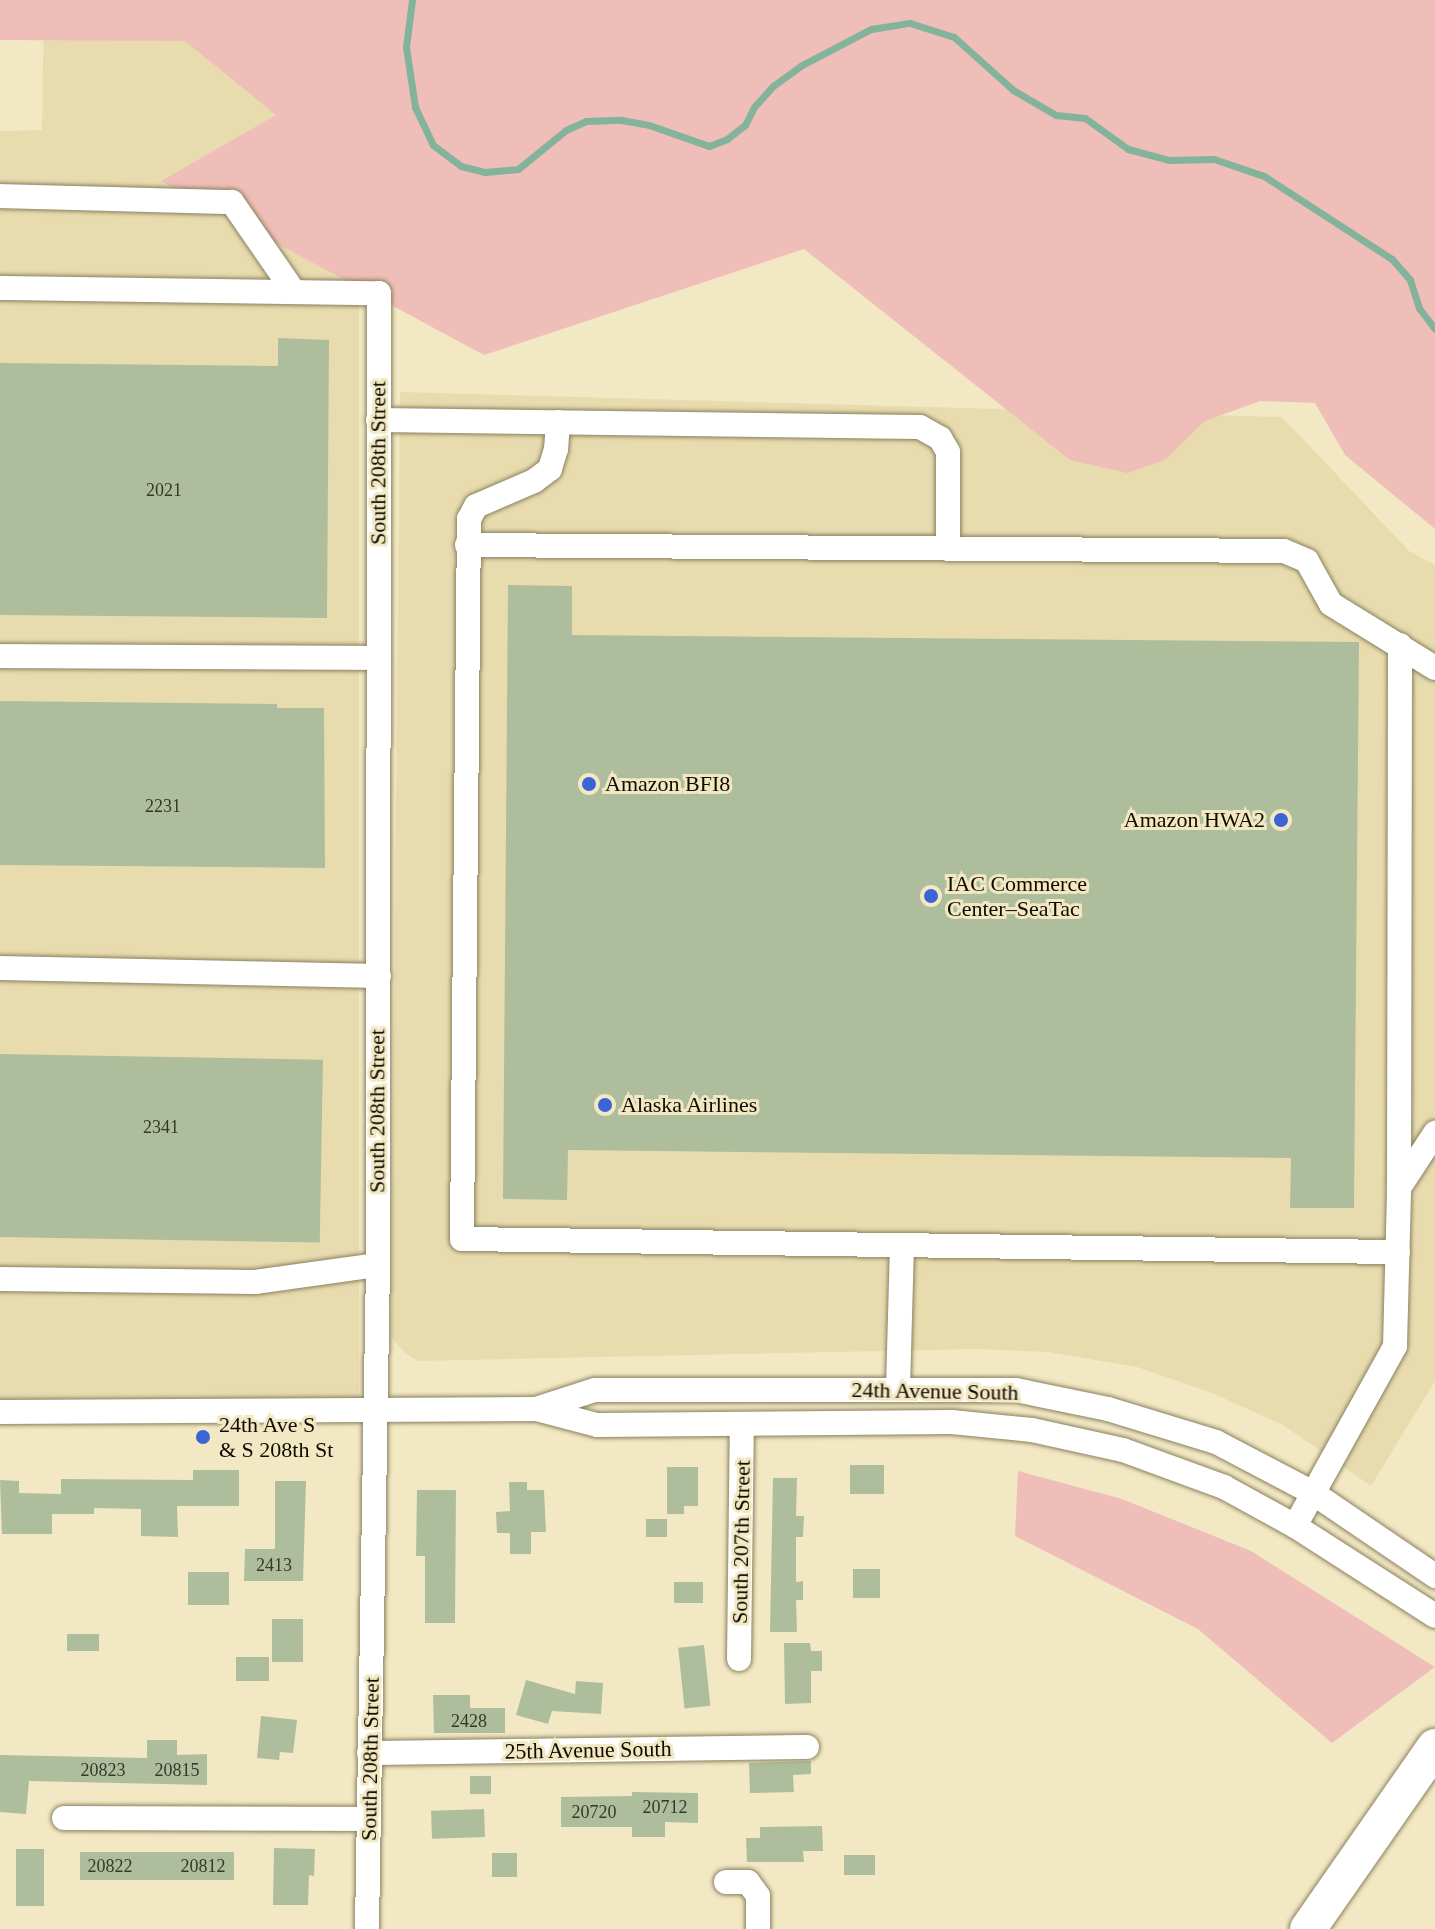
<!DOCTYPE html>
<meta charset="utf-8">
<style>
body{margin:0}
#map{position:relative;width:1435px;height:1929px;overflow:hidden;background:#f2e8c3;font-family:"Times New Roman",serif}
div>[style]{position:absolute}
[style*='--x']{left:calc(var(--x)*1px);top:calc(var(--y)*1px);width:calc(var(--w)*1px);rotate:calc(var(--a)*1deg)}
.built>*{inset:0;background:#e8dcaf}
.green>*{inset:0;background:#f0beb8}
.stream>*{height:7px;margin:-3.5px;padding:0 3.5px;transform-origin:3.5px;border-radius:3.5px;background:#83b39b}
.building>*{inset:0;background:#aebe9d;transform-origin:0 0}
.roads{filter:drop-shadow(0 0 2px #8a815f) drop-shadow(0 0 2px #8a815f)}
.minor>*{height:24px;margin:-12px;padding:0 12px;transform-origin:12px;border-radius:12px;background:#fff}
.highway>*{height:36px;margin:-18px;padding:0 18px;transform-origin:18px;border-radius:18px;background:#fff}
.dots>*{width:22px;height:22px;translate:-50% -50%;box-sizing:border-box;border:4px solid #f2e8c3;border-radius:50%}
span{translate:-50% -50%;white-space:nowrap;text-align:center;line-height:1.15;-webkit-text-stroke:6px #f2e8c3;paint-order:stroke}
.number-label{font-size:18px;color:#373829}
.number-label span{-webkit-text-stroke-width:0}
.street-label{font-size:22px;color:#0f0c02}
.poi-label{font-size:22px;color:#0f0c02}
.left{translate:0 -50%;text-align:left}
.right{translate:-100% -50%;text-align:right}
</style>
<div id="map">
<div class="built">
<div style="clip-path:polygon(44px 0,359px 0,359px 1404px,0 1399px,0 131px,42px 130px)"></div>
<div style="clip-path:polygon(400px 392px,1282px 417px,1409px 551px,1435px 565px,1435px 1381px,1371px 1486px,1283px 1425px,1212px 1393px,1137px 1367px,1048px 1352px,977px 1349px,418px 1361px,403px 1351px,391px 1337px)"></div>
</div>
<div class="green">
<div style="clip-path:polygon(0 0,1435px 0,1435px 529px,1345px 455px,1315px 403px,1260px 401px,1205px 421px,1165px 460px,1127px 473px,1070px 460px,804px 249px,484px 355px,161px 181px,276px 115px,185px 41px,0 40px)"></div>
<div style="clip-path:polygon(1018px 1471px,1122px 1499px,1251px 1551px,1435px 1667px,1332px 1743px,1198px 1629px,1015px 1536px)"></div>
</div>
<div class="stream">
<div style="--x:412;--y:0;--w:47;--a:97.3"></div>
<div style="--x:406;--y:47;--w:61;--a:81.5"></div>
<div style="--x:415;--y:107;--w:42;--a:64.7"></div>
<div style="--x:433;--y:145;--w:35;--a:37"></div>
<div style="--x:461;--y:166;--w:25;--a:14"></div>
<div style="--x:485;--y:172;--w:33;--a:-5"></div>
<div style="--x:518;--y:169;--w:62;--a:-39.1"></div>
<div style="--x:566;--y:130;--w:22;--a:-24"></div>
<div style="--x:586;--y:121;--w:35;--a:-2"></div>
<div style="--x:621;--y:120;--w:28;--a:10"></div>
<div style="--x:649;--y:125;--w:64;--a:19.3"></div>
<div style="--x:709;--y:146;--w:19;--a:-21"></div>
<div style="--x:727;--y:139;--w:23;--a:-38"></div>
<div style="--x:745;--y:125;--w:20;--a:-63"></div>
<div style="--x:754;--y:107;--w:28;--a:-48"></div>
<div style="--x:773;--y:86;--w:36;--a:-36"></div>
<div style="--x:802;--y:65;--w:78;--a:-27.6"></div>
<div style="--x:871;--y:29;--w:39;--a:-9"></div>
<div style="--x:910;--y:23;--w:46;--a:17.7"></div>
<div style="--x:954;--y:37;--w:79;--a:41.9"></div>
<div style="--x:1013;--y:90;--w:50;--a:30.2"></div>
<div style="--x:1056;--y:115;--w:29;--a:6"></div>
<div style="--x:1085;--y:118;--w:53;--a:35.8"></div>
<div style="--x:1128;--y:149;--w:42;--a:15"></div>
<div style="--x:1169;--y:160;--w:45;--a:-1.3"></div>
<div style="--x:1214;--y:159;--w:53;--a:18.8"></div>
<div style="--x:1264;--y:176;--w:153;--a:33"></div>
<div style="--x:1392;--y:259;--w:28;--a:49"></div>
<div style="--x:1410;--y:280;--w:29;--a:72"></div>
<div style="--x:1419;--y:308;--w:26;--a:53"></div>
</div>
<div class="building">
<div style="clip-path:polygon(278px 338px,329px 340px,327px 618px,0 615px,0 363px,278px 366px)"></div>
<div style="clip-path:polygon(508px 585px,572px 586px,572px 635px,1359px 642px,1354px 1208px,1290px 1208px,1291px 1158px,568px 1150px,567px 1200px,503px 1199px)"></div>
<div style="clip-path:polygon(0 701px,277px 704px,277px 708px,324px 708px,325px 868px,0 865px)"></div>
<div style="left:0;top:1054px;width:323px;height:183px;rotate:1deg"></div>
<div style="left:850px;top:1465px;width:34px;height:29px"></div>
<div style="clip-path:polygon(667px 1467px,698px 1467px,698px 1506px,684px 1506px,684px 1514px,667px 1514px)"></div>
<div style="clip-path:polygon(193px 1470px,239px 1470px,239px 1506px,177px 1506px,178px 1537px,141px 1536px,141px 1509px,94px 1508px,94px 1514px,52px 1514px,52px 1534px,2px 1534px,0 1480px,19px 1481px,19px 1493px,61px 1494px,61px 1479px,193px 1480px)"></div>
<div style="clip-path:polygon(773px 1478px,797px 1478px,796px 1516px,804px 1516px,803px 1537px,796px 1537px,796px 1582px,803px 1581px,803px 1600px,796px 1600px,797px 1632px,770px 1632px)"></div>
<div style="clip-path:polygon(275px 1481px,306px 1481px,303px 1581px,244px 1581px,245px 1549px,275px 1549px)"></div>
<div style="clip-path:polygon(509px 1482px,527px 1482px,527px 1490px,544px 1490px,546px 1532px,531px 1532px,531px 1554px,510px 1554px,510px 1533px,497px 1533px,496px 1512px,510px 1511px)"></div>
<div style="clip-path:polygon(417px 1490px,456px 1490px,455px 1623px,425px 1623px,425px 1556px,416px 1556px)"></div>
<div style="left:667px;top:1519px;width:18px;height:21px;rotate:90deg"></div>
<div style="left:853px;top:1569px;width:27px;height:29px"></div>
<div style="left:188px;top:1572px;width:41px;height:33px"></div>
<div style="left:703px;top:1582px;width:21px;height:29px;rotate:90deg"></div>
<div style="left:272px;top:1619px;width:31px;height:43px"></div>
<div style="left:67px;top:1634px;width:32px;height:17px"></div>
<div style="clip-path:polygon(784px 1643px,810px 1643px,811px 1651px,822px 1651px,822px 1671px,811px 1671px,811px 1703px,785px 1704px)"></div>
<div style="left:704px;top:1645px;width:61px;height:26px;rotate:84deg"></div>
<div style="left:236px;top:1657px;width:33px;height:24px"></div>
<div style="clip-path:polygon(526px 1680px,575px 1694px,576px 1681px,603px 1683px,601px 1714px,552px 1711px,548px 1724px,516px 1715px)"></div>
<div style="clip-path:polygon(433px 1695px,470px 1695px,470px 1708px,505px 1708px,505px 1733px,434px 1733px)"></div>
<div style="clip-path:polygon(261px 1716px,297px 1720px,293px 1753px,280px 1752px,279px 1760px,257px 1758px)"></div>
<div style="clip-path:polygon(147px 1740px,177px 1740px,177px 1755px,207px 1754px,207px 1785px,29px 1781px,26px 1814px,0 1812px,0 1755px,147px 1758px)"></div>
<div style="clip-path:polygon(811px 1761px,811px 1774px,793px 1775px,794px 1792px,750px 1793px,749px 1763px)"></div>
<div style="left:470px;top:1776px;width:21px;height:18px"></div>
<div style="clip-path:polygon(632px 1792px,698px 1793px,698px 1823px,665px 1822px,665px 1837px,632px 1837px,632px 1827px,561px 1827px,561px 1797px,632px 1796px)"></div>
<div style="left:484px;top:1809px;width:28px;height:53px;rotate:88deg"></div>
<div style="clip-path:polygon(822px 1826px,823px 1851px,803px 1851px,804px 1862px,747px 1862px,746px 1838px,760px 1838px,760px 1827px)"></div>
<div style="clip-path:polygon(274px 1848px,315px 1849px,314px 1876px,309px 1875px,308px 1905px,273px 1905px)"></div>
<div style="left:16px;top:1849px;width:28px;height:57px"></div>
<div style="left:80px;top:1852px;width:154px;height:28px"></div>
<div style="left:492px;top:1853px;width:25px;height:24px"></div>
<div style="left:875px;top:1855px;width:20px;height:31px;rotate:90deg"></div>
</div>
<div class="roads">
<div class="minor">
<div style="--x:0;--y:196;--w:232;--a:1.5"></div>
<div style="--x:232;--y:202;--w:109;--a:55.4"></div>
<div style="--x:0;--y:288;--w:379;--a:0.8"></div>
<div style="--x:379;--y:293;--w:972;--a:90.06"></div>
<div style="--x:378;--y:1265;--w:664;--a:90.95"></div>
<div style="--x:378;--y:420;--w:542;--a:0.74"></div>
<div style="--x:920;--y:427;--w:23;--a:29"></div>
<div style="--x:940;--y:438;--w:16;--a:60"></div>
<div style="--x:948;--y:452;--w:97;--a:90"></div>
<div style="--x:558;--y:422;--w:27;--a:94"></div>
<div style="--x:556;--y:449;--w:21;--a:107"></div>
<div style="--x:550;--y:469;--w:20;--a:143"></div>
<div style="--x:534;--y:481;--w:63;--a:156.7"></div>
<div style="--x:476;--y:506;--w:15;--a:118"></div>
<div style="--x:469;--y:519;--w:720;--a:90.56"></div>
<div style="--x:462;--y:1239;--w:936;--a:0.8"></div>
<div style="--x:467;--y:545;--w:817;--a:0.42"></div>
<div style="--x:1284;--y:551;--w:25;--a:23"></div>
<div style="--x:1307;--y:561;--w:49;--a:60.8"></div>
<div style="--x:1331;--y:604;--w:122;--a:31.6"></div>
<div style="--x:0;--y:656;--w:377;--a:0.3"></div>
<div style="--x:0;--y:968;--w:379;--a:1.2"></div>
<div style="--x:1399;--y:1188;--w:66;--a:-56.8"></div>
<div style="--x:0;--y:1279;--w:255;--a:0.7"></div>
<div style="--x:255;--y:1282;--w:124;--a:-7.9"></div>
<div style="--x:898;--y:1388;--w:143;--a:-88.4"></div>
<div style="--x:536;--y:1409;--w:62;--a:-17.9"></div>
<div style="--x:595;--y:1390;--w:421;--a:0"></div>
<div style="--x:1016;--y:1390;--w:94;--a:11.7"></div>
<div style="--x:1108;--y:1409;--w:113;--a:17"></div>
<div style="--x:1216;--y:1442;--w:110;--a:27.7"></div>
<div style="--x:1313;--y:1493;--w:148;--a:34.2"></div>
<div style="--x:0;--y:1412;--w:536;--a:-0.32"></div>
<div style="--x:536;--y:1409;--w:63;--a:14.7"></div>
<div style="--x:597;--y:1425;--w:355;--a:-0.5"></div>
<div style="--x:952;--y:1422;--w:80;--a:5.7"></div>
<div style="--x:1032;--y:1430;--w:93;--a:12.4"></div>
<div style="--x:1123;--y:1450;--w:108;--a:20.1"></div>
<div style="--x:1224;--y:1487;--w:81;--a:28.8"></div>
<div style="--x:1295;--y:1526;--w:166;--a:32.7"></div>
<div style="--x:1295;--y:1526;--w:206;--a:-60.9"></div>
<div style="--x:1395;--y:1346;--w:158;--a:-88.5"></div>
<div style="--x:1399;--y:1188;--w:543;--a:-89.89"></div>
<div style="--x:739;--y:1659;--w:234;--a:-89.3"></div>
<div style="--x:369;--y:1753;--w:438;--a:-0.8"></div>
<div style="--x:64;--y:1818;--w:305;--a:0.2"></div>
<div style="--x:726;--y:1882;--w:22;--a:0"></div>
<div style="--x:748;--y:1882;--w:17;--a:54"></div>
<div style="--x:758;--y:1896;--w:33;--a:90"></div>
</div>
<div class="highway">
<div style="--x:1308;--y:1929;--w:222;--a:-55.1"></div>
</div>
</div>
<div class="dots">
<div style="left:589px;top:784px;background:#3b64d5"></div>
<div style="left:1281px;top:820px;background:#3b64d5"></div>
<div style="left:931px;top:896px;background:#3b64d5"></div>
<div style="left:605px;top:1105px;background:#3b64d5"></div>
<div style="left:203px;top:1437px;background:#3b64d5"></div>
</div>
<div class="number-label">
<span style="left:164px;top:490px">2021</span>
<span style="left:163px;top:806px">2231</span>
<span style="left:161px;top:1127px">2341</span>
<span style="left:274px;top:1565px">2413</span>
<span style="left:469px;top:1721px">2428</span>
<span style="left:103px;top:1770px">20823</span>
<span style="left:177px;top:1770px">20815</span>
<span style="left:665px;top:1807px">20712</span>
<span style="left:594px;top:1812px">20720</span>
<span style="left:110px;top:1866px">20822</span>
<span style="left:203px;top:1866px">20812</span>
</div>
<div class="street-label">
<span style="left:378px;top:463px;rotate:-90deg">South 208th Street</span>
<span style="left:377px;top:1111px;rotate:-90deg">South 208th Street</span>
<span style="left:935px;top:1391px;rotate:1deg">24th Avenue South</span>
<span style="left:741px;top:1542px;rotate:-89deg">South 207th Street</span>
<span style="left:588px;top:1750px;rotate:-1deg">25th Avenue South</span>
<span style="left:370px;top:1759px;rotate:-89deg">South 208th Street</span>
</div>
<div class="poi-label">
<span class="left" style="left:605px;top:784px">Amazon BFI8</span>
<span class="right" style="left:1265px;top:820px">Amazon HWA2</span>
<span class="left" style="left:947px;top:896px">IAC Commerce<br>Center–SeaTac</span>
<span class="left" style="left:621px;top:1105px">Alaska Airlines</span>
<span class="left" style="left:219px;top:1437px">24th Ave S<br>&amp; S 208th St</span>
</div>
</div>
